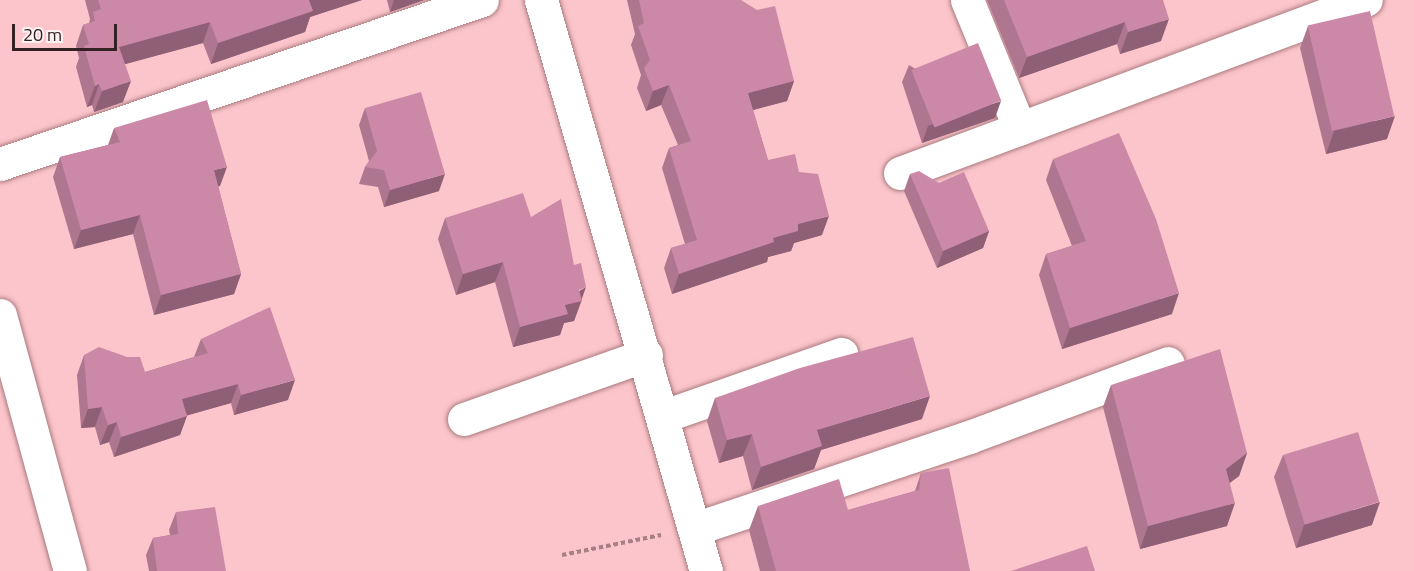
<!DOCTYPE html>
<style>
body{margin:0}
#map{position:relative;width:1414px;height:571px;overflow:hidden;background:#fbc5cb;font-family:"Titillium Web",sans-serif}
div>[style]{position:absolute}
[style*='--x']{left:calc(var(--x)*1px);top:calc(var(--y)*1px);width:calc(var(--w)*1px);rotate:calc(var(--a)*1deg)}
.path>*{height:4px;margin-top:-2px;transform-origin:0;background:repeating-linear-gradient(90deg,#a78084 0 4.5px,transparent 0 7.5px)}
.roads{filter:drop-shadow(0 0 2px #aa7a7f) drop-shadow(0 0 2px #aa7a7f)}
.minor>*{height:33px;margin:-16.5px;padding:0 16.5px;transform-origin:16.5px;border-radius:16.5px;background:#fff}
.wall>*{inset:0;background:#af7690}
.shaded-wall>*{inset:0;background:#8f6075}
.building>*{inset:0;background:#cc89a7;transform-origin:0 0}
span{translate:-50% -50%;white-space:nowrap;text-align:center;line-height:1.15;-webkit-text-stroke:6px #fef3f4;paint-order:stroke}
.scale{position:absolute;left:12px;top:24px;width:105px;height:27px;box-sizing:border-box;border:3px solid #342123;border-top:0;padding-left:8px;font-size:18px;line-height:21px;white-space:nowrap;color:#342123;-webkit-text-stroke:4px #fef3f4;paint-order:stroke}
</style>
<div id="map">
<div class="path">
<div style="--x:562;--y:555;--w:101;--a:-11.4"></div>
</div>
<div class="roads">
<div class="minor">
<div style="--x:541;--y:0;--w:594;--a:73.88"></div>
<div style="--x:967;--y:0;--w:139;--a:67.7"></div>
<div style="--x:0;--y:164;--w:509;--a:-18.79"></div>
<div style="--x:900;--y:173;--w:497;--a:-20.4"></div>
<div style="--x:0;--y:315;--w:265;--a:74.7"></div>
<div style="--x:664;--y:416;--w:188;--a:-19.3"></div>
<div style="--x:464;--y:419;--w:193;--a:-19.4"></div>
<div style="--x:694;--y:529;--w:290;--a:-18.5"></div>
<div style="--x:969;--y:437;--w:212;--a:-20.4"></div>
</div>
</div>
<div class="wall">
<div style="clip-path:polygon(85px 0,362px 0,310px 17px,305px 32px,211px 64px,203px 43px,125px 64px,123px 102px,94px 112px,92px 105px,87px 107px,76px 67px,79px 58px,76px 46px,83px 25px,89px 23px,90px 19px)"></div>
<div style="clip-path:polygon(387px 0,424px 0,390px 12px)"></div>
<div style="clip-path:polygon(627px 0,741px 0,794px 81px,787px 101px,753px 110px,768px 160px,799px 172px,822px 235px,794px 243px,791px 251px,768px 257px,767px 262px,672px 294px,664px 268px,671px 248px,685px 244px,662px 168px,669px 148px,678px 145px,661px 105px,646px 111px,637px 88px,641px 75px,631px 45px,635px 34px)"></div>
<div style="clip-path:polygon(987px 0,1163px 0,1161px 41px,1120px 54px,1117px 44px,1019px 78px)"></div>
<div style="clip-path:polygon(1308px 26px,1387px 139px,1326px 154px,1300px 48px)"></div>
<div style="clip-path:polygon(909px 65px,995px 118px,922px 143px,902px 82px)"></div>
<div style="clip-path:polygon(365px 108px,439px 191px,384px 207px,378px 187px,359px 184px,365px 167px,369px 161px,359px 125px)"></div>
<div style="clip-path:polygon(114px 128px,220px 186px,218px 186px,241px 274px,234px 294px,154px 315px,133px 234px,74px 249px,53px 177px,60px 157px,108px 145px)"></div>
<div style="clip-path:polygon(1053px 159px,1172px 314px,1062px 349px,1039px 275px,1046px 254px,1072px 246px,1046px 180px)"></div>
<div style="clip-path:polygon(910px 174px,939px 183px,989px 231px,983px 248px,937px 268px,904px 191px)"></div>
<div style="clip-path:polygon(531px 217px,582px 300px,574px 321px,564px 323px,560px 335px,513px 347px,495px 282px,456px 295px,438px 239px,445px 218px)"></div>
<div style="clip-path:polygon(201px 339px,288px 400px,234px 415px,231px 403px,187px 415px,180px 435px,114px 457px,109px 442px,100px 445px,95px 427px,81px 428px,77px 375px,84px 355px,145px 372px,194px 357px)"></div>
<div style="clip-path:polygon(1111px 385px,1247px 453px,1239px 476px,1230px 483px,1227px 526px,1140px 549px,1103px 407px)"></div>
<div style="clip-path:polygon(715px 398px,922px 419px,821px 450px,814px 469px,752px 490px,743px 456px,719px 463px,707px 421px)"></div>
<div style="clip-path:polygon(1283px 455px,1372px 525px,1296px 548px,1274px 477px)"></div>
<div style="clip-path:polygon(921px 473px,970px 571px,760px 571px,749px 530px,758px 506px,848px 510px,915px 491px)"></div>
<div style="clip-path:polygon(176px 512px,226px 571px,149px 571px,146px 555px,153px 538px,170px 535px,169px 530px)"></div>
</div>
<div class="shaded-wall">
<div style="clip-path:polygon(308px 0,362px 0,310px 17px,305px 32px,211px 64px,218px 43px)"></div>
<div style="clip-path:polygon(394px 0,424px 0,390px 12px)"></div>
<div style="clip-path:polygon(1169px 19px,1161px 41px,1120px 54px,1128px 32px)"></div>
<div style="clip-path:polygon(210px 22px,203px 43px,111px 68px,119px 47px)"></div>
<div style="clip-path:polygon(1125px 22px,1117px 44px,1019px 78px,1027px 57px)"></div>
<div style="clip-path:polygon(131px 81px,123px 102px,94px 112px,102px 91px)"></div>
<div style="clip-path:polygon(794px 81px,787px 101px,741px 113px,748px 93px)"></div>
<div style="clip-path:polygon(99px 84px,92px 105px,87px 107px,95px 86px)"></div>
<div style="clip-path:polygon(669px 85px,661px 105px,646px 111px,653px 91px)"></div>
<div style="clip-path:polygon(1001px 101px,995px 118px,922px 143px,928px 126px)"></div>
<div style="clip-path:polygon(1395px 116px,1387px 139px,1326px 154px,1334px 131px)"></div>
<div style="clip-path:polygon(227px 167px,220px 186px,207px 190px,214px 170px)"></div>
<div style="clip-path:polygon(445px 174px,439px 191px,384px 207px,390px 190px)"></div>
<div style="clip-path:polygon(140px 215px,133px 234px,74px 249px,81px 230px)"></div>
<div style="clip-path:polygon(829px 216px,822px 235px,794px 243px,791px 251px,768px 257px,767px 262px,672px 294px,679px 274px,773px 238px,798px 224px)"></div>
<div style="clip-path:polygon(989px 231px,983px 248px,937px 268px,943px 251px)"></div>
<div style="clip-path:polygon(503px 262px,495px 282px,456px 295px,463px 274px)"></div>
<div style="clip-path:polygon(241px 274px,234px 294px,154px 315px,161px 295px)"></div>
<div style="clip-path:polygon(586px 287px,574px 321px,564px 323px,560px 335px,513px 347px,520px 327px)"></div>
<div style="clip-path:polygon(1179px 293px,1172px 314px,1062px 349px,1070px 328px)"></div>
<div style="clip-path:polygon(295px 380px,288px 400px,234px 415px,241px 395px)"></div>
<div style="clip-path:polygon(238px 384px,231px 403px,175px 419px,182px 399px)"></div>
<div style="clip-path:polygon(930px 396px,922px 419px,821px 450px,814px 469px,752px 490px,761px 467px,817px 430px)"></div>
<div style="clip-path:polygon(102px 407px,95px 427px,81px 428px,88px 409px)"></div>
<div style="clip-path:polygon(187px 416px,180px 435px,114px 457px,121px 437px)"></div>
<div style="clip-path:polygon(117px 422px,109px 442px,100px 445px,108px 425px)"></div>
<div style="clip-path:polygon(752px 434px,743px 456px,719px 463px,727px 440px)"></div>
<div style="clip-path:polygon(1247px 453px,1239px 476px,1218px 491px,1226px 469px)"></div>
<div style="clip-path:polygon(1380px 502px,1372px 525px,1296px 548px,1304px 525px)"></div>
<div style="clip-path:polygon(1235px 503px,1227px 526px,1140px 549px,1148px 526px)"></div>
</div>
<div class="building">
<div style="clip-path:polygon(98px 0,309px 0,313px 11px,218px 43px,210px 22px,119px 47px,131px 81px,102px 91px,99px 84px,95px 86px,84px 46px,89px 44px,83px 25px,95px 21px,93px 12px,101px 9px)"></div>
<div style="clip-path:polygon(639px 0,741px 0,757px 10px,775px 6px,794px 81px,748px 93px,768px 160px,795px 154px,799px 172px,818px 174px,829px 216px,798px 224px,798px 231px,773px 238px,774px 242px,679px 274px,671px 248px,697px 240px,669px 148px,691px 141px,669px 85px,653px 91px,644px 68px,650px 60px,638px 26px,644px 23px)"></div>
<div style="clip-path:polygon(1004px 0,1163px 0,1169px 19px,1128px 32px,1125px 22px,1027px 57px)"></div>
<div style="left:1370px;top:11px;width:108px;height:64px;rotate:77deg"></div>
<div style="left:978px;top:43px;width:62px;height:72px;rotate:68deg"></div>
<div style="clip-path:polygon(421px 92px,445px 174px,390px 190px,384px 170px,365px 167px,377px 151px,365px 108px)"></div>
<div style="clip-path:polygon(207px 100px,227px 167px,214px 170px,241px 274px,161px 295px,140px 215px,81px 230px,60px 157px,120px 142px,114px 128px)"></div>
<div style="clip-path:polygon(1119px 133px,1156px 219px,1179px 293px,1070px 328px,1046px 254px,1086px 241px,1053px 159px)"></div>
<div style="clip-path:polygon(919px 171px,939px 183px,964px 172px,989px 231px,943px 251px,910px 174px)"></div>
<div style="clip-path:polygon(523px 193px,531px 217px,561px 199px,574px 265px,581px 263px,586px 287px,579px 290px,582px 301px,565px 305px,568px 314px,520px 327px,503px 262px,463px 274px,445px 218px)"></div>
<div style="clip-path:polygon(270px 307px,295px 380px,241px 395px,238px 384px,182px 399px,187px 416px,121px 437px,117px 422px,108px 425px,102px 407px,88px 409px,84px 355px,99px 347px,127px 357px,140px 357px,145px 372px,208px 353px,201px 339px)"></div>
<div style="clip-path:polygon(913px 337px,930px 396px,817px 430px,822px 446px,761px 467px,752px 434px,727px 440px,715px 398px,800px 368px)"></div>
<div style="clip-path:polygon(1220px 349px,1247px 453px,1226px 469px,1235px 503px,1148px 526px,1111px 385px)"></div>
<div style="left:1358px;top:432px;width:73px;height:78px;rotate:73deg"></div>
<div style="clip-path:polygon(949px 468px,970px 571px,776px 571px,758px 506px,839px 479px,848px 510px,919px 490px,921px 473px)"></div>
<div style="clip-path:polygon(215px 507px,226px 571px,157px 571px,153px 538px,178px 534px,176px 512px)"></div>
<div style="clip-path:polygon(1087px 546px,1095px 571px,1011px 571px)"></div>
</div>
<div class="scale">20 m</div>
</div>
